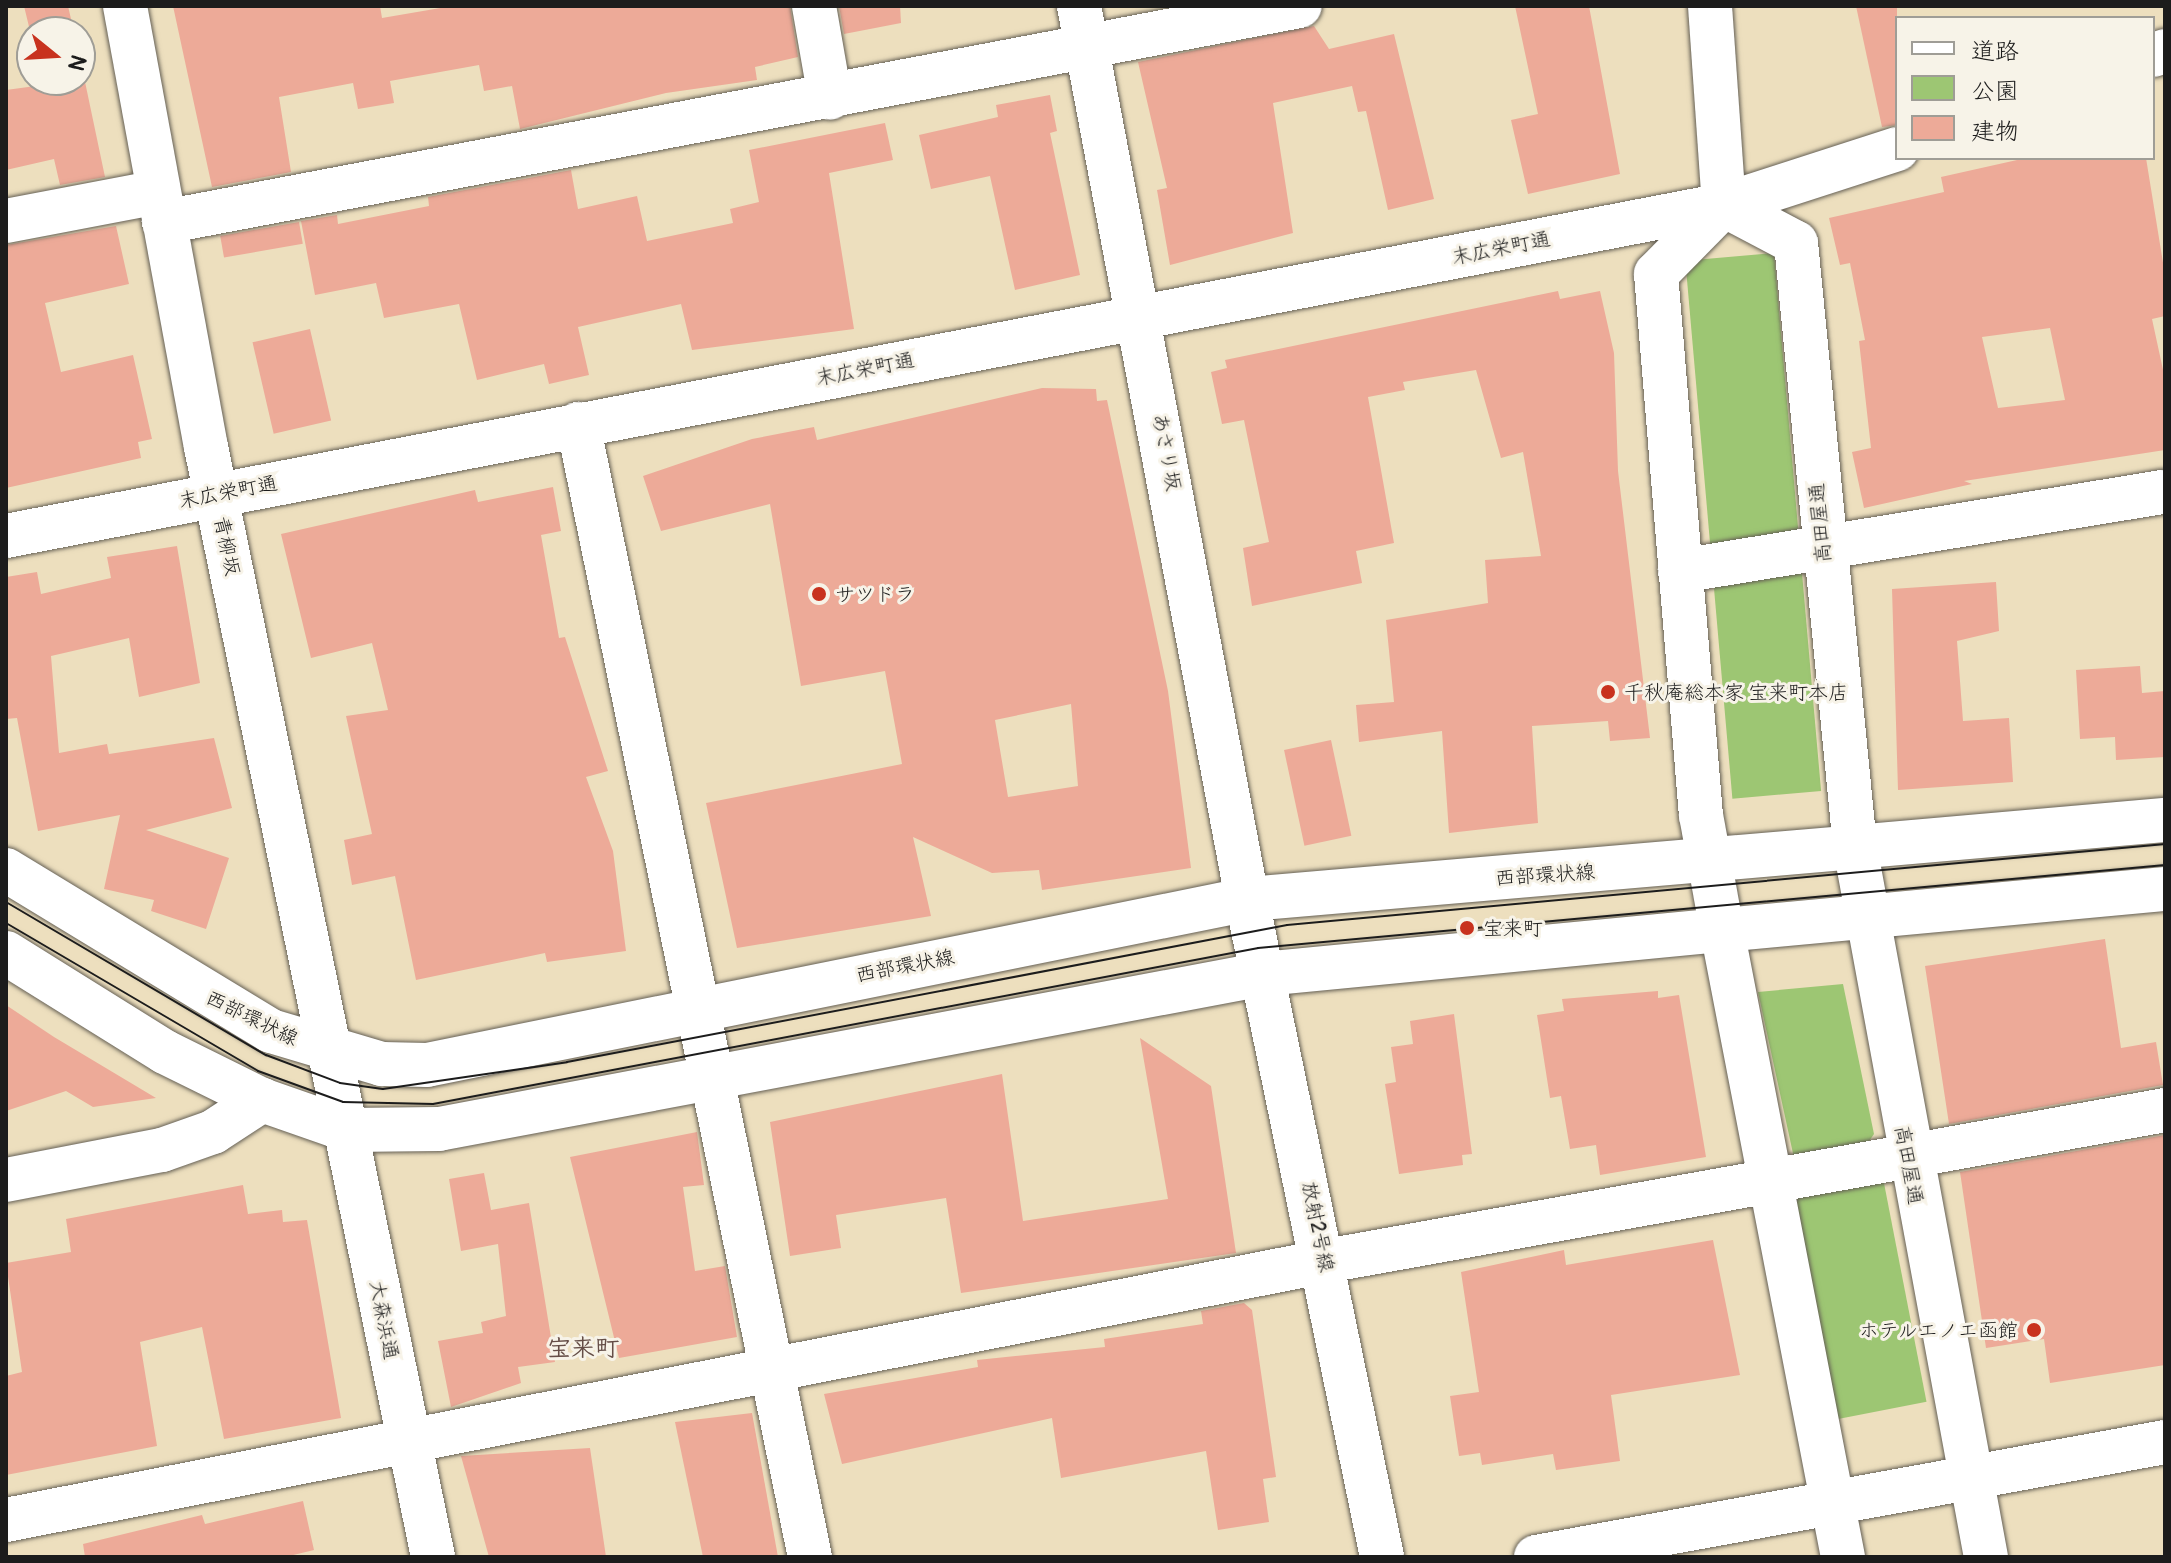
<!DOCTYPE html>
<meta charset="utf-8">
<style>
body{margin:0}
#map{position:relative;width:2171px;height:1563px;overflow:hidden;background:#eddfbe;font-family:Pangolin,"Klee One",sans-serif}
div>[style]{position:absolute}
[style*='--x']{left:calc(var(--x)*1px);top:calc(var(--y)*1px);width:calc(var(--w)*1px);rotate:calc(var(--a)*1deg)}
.green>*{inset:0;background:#9dc673;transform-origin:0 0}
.building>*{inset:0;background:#edaa98;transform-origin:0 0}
.roads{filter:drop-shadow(0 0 2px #656055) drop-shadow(0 0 2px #656055)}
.minor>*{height:44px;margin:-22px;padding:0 22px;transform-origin:22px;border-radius:22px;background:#fff}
.major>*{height:44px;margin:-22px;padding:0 22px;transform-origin:22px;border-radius:22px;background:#fff}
.tram>*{height:2px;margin:-1px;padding:0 1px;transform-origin:1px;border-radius:1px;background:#1c1c1c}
.dots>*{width:22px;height:22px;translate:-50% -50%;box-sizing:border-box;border:4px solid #f7f3e8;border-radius:50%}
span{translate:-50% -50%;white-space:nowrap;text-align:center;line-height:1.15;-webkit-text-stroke:6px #f7f3e8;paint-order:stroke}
.street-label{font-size:20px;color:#1c1c1c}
.poi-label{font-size:20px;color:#1c1c1c}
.left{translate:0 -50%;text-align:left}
.right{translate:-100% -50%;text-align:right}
.quarter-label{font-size:24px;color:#654e47;font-weight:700}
.frame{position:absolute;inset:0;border:8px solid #1c1c1c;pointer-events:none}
.legend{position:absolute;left:1895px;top:16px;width:260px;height:144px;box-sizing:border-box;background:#f7f3e8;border:2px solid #9f9d96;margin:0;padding:10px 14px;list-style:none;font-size:24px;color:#1c1c1c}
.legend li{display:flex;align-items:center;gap:16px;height:40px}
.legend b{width:40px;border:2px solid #9f9d96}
.north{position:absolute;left:16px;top:16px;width:80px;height:80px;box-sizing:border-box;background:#f7f3e8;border:2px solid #9f9d96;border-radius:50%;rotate:108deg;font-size:22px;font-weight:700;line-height:32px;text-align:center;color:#1c1c1c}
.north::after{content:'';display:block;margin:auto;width:28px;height:36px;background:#c8321e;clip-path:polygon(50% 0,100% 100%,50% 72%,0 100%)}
</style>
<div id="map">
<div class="green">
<div style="left:1774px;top:253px;width:540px;height:89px;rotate:85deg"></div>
<div style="clip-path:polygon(1843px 984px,1874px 1134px,1865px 1147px,1794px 1158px,1758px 992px)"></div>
<div style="left:1883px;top:1178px;width:228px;height:90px;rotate:79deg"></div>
</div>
<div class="building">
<div style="clip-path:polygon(24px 6px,68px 6px,74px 32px,32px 32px,32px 39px)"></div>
<div style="clip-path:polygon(173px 6px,380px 6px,382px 18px,452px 6px,790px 6px,798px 57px,755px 67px,757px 80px,666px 93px,520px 129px,512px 86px,484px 91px,479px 65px,390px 81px,394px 103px,358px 109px,353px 83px,279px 97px,291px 172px,212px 187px)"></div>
<div style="clip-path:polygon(839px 6px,900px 6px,901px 23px,844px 34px)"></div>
<div style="clip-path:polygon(1515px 6px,1589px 6px,1620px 174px,1528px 194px,1511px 120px,1538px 114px)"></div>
<div style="clip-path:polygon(1856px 6px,1897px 6px,1897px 125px,1882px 127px)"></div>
<div style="clip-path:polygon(1314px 26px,1329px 49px,1394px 34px,1434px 199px,1388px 210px,1366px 111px,1358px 112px,1352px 86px,1273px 103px,1293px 233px,1170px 265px,1157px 190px,1167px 188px,1138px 62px)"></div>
<div style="clip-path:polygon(80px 58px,105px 177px,60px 185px,54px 159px,6px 170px,6px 90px,80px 80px)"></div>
<div style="clip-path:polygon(1050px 95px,1057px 131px,1050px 133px,1080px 275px,1015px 290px,990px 176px,931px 189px,919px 135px,998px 117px,996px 105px)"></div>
<div style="clip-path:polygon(885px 123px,893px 160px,829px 173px,854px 329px,692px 350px,681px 304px,578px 327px,589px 375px,549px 384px,544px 364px,477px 380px,459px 304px,384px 318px,376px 283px,315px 295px,301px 221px,337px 215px,338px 224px,429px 206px,428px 197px,571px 170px,578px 209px,637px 196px,647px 241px,733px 223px,730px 209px,759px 202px,749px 150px)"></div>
<div style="clip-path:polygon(evenodd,2026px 158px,2146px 158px,2165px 275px,2165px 316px,2152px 319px,2165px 379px,2165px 450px,1964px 481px,1972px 484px,1864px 508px,1852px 452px,1871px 448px,1859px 341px,1865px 340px,1850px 263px,1840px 265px,1829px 218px,1944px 192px,1941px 177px,2026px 158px,2050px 328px,2065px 400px,1998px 408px,1982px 337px,2050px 328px)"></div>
<div style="left:299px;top:222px;width:22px;height:80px;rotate:80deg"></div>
<div style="clip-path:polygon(116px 226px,129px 284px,45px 303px,61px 372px,133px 355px,152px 439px,138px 442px,141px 458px,6px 488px,6px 245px)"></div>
<div style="clip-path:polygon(1558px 291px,1560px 299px,1600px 291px,1614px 353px,1618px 471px,1650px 738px,1610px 741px,1608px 721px,1532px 726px,1538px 823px,1449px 833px,1442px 731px,1359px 742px,1356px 705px,1394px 702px,1386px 620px,1488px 603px,1485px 560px,1541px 556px,1523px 452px,1501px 458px,1476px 370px,1403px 382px,1405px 390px,1368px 397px,1394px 543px,1356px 551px,1362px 583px,1252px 606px,1243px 548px,1269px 542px,1244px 420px,1222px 424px,1211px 372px,1227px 368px,1225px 360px)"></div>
<div style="left:310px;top:329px;width:94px;height:59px;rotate:77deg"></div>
<div style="clip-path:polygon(evenodd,1042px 388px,1096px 389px,1097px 401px,1107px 400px,1168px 691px,1191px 868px,1042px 890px,1039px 870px,992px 873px,913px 837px,931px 916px,737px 948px,706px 803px,902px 764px,885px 671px,801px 686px,770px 504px,661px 531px,643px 476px,752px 439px,814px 427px,817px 440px,1042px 388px,1071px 704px,1078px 786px,1008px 797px,995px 720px,1071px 704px)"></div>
<div style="clip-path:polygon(553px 487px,561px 531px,541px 535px,559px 638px,565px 637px,608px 771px,586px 777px,613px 851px,626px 951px,547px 962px,545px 953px,416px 980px,395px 876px,352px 885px,344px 840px,372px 834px,346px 716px,388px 710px,372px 643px,311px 658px,281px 534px,475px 490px,478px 502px)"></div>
<div style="clip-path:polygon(177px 546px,200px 683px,139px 697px,129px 638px,51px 656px,59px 753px,107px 744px,109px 754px,214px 738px,232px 808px,146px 830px,229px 858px,206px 929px,151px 911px,154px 900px,104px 889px,120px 815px,38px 831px,17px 718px,6px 719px,6px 577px,37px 572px,41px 594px,111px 578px,107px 557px)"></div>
<div style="clip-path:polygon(1996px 582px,1999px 631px,1957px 641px,1963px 721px,2009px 718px,2013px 782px,1898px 790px,1892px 589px)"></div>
<div style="clip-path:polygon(2140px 666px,2142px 693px,2165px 691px,2165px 757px,2116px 760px,2115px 737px,2080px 739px,2076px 670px)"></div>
<div style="left:1331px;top:740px;width:98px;height:48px;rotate:78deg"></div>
<div style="clip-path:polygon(2105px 939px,2121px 1048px,2156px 1042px,2163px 1085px,1949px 1124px,1925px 966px)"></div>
<div style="clip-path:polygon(1658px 991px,1658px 998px,1679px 995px,1706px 1157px,1600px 1175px,1596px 1145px,1570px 1149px,1561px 1096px,1550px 1098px,1537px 1015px,1564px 1011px,1562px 999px)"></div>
<div style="clip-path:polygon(6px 1005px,54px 1037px,156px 1098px,93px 1107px,66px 1091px,6px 1111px)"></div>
<div style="clip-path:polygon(1454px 1014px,1472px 1154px,1462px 1155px,1463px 1165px,1399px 1174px,1385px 1084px,1396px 1082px,1391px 1047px,1413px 1044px,1410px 1021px)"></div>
<div style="clip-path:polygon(1140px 1038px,1211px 1086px,1236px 1253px,961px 1293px,946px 1198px,836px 1215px,841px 1248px,790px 1256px,770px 1122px,1002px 1074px,1023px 1221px,1168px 1199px)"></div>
<div style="clip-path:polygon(697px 1132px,704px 1185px,683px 1187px,695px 1271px,725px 1266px,737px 1337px,619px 1358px,570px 1157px)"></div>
<div style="clip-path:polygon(2165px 1135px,2165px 1365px,2050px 1383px,2044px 1339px,1986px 1348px,1960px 1172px)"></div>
<div style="clip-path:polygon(484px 1173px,491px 1210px,529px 1203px,555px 1362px,518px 1367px,521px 1383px,451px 1407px,438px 1341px,483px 1333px,481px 1322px,506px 1316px,498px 1244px,461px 1251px,449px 1179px)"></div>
<div style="clip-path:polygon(243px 1185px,248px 1214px,282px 1210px,283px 1222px,307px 1220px,341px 1418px,224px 1439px,202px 1327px,140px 1342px,157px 1446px,6px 1475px,6px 1376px,22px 1372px,6px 1263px,71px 1252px,66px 1219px)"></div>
<div style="clip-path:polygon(1713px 1240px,1740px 1375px,1611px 1395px,1620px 1461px,1556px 1470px,1553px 1454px,1482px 1465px,1480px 1453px,1459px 1456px,1450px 1396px,1479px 1392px,1461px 1272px,1564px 1250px,1566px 1265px)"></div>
<div style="clip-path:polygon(1244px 1303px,1252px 1310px,1276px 1477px,1263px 1479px,1269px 1522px,1218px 1530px,1206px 1451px,1061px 1478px,1052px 1418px,842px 1464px,824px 1394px,978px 1367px,977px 1360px,1105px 1347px,1104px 1339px,1203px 1324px,1201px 1311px)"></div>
<div style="clip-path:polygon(752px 1413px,778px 1557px,703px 1557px,675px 1422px)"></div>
<div style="clip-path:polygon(590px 1448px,606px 1557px,489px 1557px,461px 1456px)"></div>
<div style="clip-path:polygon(303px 1501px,314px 1550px,285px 1557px,85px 1557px,83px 1544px,202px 1515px,205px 1524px)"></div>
</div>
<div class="roads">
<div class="minor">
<div style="--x:125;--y:6;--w:448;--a:79.6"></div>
<div style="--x:206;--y:447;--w:1133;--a:78.44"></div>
<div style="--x:814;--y:6;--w:93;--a:80.1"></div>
<div style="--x:1079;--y:6;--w:940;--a:79.34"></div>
<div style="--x:1253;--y:930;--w:640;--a:78.37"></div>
<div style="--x:2153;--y:55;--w:13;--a:-18"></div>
<div style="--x:6;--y:221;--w:155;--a:-10.8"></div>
<div style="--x:164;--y:222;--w:1156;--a:-10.77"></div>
<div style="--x:578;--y:424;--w:1157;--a:78.43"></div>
<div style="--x:6;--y:536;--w:1750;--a:-10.91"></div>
<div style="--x:1724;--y:205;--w:182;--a:-17.9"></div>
<div style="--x:1680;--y:571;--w:491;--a:-9.3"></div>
<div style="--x:6;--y:870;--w:310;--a:31.3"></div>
<div style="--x:271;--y:1031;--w:116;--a:16.6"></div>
<div style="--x:382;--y:1064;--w:45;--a:1.3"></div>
<div style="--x:427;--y:1065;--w:839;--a:-11.42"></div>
<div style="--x:1249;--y:899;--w:608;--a:-4.9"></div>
<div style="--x:1855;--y:847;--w:722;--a:79.55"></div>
<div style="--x:6;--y:953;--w:187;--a:31.9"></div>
<div style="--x:165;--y:1052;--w:108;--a:26.3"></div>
<div style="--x:262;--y:1100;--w:91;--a:19.2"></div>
<div style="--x:348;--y:1130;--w:91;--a:-0.6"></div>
<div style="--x:439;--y:1129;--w:838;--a:-10.65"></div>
<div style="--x:1263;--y:974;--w:461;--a:-5.5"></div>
<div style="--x:1722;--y:930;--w:639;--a:79.08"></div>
<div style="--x:6;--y:1180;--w:159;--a:-10.9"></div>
<div style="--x:162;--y:1150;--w:54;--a:-19.4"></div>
<div style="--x:213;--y:1132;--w:59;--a:-33.1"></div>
<div style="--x:6;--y:1520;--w:1345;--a:-11.1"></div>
<div style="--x:1326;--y:1261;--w:852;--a:-10.2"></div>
<div style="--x:1536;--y:1557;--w:639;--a:-10.36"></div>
</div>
<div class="major">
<div style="--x:1710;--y:6;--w:199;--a:86"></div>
<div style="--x:1724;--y:205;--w:97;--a:134.6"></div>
<div style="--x:1656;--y:274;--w:543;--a:85.25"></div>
<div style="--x:1701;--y:815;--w:117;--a:79.7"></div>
<div style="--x:1722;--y:930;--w:445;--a:-5.3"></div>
<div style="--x:1724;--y:205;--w:81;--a:27.8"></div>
<div style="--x:1796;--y:243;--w:607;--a:84.42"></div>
<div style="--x:1855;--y:847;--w:311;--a:-5"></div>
</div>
</div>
<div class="tram">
<div style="--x:6;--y:902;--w:302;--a:30.5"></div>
<div style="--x:266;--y:1055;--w:79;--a:20.7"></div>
<div style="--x:340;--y:1083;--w:43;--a:7.9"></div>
<div style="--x:383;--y:1089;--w:186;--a:-8.3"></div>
<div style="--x:567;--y:1062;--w:733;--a:-10.77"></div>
<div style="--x:1287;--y:925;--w:882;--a:-5.27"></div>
<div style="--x:6;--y:923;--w:292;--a:30.4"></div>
<div style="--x:258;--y:1071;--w:90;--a:20"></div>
<div style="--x:343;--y:1102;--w:90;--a:1.3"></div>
<div style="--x:433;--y:1104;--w:840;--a:-10.71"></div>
<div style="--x:1258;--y:948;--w:911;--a:-5.23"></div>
</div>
<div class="dots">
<div style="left:819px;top:594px;background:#c8321e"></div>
<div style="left:1608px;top:692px;background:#c8321e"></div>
<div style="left:1467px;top:928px;background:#c8321e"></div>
<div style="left:2034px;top:1330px;background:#c8321e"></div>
</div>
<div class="street-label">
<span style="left:1501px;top:248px;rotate:-11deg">末広栄町通</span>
<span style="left:865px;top:369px;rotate:-11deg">末広栄町通</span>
<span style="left:1167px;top:452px;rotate:79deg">あさり坂</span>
<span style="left:228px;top:492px;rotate:-11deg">末広栄町通</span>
<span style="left:1820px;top:523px;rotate:-95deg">高田屋通</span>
<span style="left:227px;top:546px;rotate:78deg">青柳坂</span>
<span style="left:1545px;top:875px;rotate:-4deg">西部環状線</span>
<span style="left:905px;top:966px;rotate:-11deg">西部環状線</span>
<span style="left:252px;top:1018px;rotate:26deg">西部環状線</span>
<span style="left:1909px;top:1165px;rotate:80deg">高田屋通</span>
<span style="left:1318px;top:1227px;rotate:78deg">放射2号線</span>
<span style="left:384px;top:1320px;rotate:79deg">大森浜通</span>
</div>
<div class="poi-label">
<span class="left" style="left:835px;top:594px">サツドラ</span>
<span class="left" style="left:1624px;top:692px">千秋庵総本家 宝来町本店</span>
<span class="left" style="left:1483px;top:928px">宝来町</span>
<span class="right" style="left:2018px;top:1330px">ホテルエノエ函館</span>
</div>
<div class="quarter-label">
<span style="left:583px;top:1349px">宝来町</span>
</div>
<div class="frame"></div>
<ul class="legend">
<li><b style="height:10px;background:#fff"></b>道路</li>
<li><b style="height:22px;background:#9dc673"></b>公園</li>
<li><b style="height:22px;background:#edaa98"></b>建物</li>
</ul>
<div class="north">N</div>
</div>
